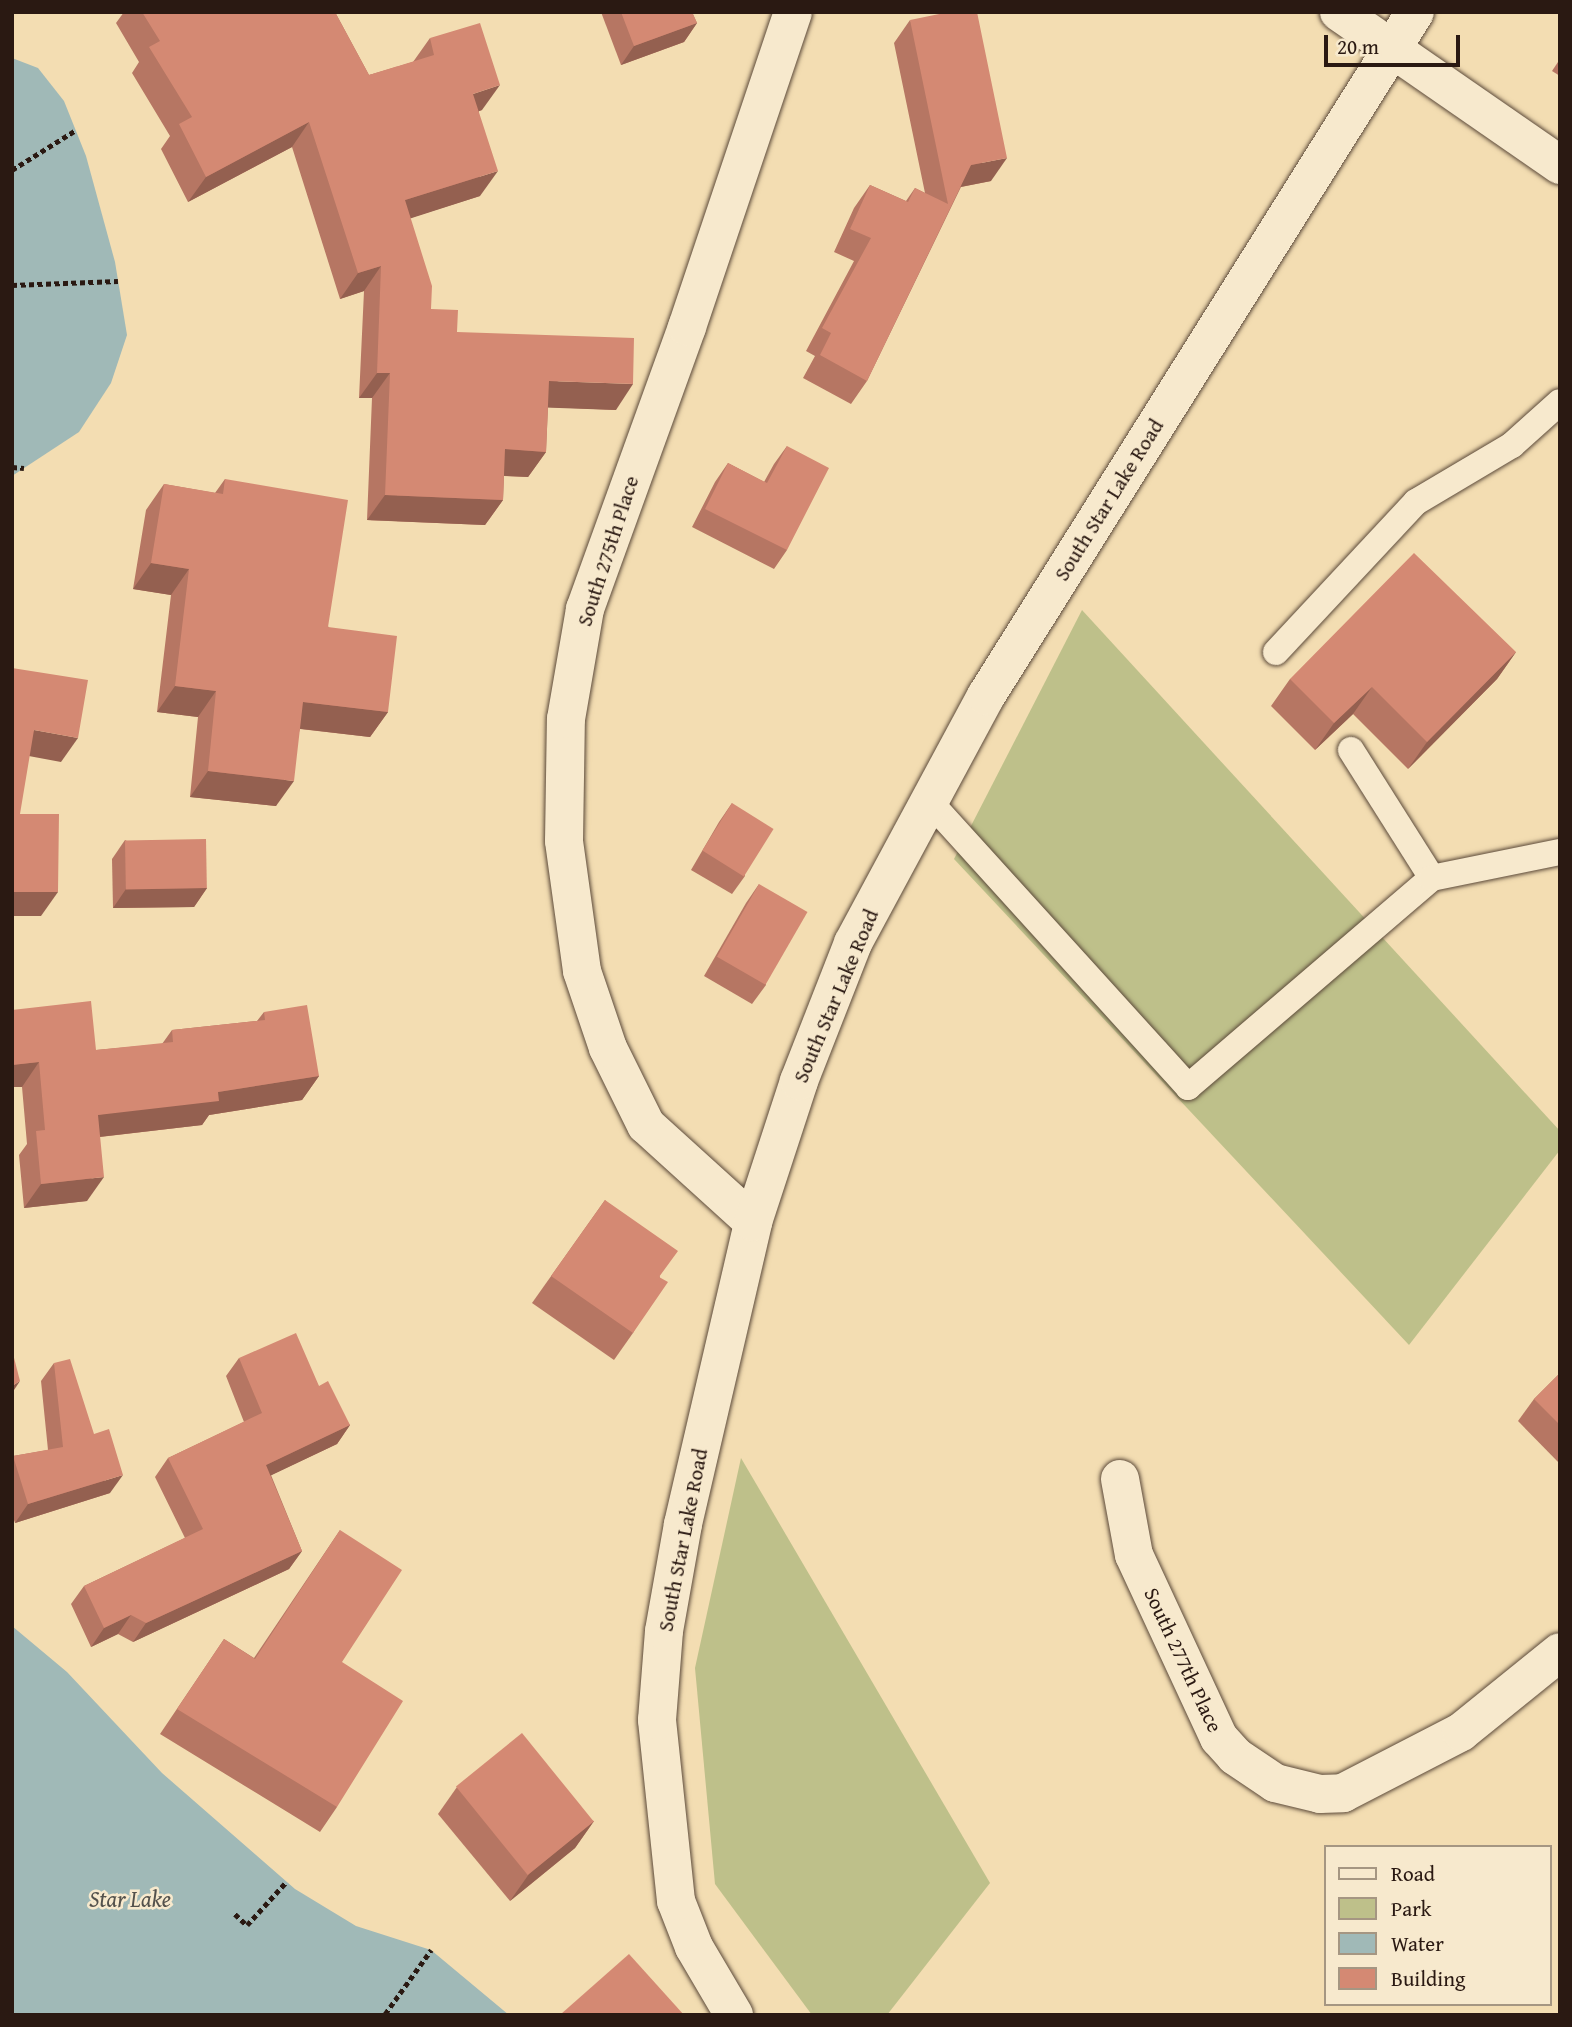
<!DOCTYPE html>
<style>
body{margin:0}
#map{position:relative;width:1572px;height:2027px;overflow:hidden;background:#f3ddb2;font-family:"Gentium Book Plus",serif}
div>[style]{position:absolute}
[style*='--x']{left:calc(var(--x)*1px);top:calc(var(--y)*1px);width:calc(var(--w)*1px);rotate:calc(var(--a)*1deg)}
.green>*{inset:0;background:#bec08a}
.water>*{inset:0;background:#a0b9b7}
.path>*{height:4.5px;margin-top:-2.25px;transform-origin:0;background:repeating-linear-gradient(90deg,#2a1912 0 5px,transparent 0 8.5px)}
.roads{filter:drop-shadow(0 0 2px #5c4a3a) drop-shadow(0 0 2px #5c4a3a)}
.lane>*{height:26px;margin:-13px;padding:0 13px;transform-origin:13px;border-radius:13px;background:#f7e9cd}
.street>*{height:38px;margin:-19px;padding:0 19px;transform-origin:19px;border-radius:19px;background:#f7e9cd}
.secondary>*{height:38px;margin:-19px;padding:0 19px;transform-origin:19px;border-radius:19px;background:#f7e9cd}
.wall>*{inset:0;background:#b67663}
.shaded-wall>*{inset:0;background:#946050}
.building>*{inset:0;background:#d48973;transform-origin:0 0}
span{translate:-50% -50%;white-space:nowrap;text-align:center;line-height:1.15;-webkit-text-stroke:5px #f7e9cd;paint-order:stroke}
.street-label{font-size:21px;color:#2a1912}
.water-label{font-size:23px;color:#53514c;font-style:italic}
.frame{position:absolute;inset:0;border:14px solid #2a1912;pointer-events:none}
.legend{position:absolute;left:1324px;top:1845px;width:228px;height:161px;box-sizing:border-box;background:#f7e9cd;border:2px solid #a59682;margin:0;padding:9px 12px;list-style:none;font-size:21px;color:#2a1912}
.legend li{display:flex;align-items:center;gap:14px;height:35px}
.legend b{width:35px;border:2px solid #a59682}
.scale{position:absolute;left:1324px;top:35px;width:136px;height:32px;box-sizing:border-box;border:4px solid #2a1912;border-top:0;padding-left:9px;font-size:21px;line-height:24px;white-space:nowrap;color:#2a1912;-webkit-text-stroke:5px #f7e9cd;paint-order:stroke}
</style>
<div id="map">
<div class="green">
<div style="clip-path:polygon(1082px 610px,1560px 1131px,1560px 1150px,1409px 1345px,954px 859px)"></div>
<div style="clip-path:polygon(741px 1458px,990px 1883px,887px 2015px,812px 2015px,715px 1884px,695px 1668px)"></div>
</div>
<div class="water">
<div style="clip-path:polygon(12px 58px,38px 68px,64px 101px,86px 156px,115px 262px,127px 335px,111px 383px,79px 432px,12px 476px)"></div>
<div style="clip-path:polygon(12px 1626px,67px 1672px,162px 1773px,295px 1889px,356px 1926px,431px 1950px,509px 2015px,12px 2015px)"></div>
</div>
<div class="path">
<div style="--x:12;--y:170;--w:75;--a:-32"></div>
<div style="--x:12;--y:285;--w:106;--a:-2.2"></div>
<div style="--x:12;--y:467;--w:12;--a:5"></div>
<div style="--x:235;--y:1914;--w:16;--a:43"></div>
<div style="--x:247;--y:1925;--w:59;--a:-47.7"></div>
<div style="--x:385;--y:2014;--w:79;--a:-54.3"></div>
</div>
<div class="roads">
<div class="lane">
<div style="--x:1276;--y:652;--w:205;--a:-47"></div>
<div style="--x:1416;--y:502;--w:112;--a:-30.7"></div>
<div style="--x:1512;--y:445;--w:64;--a:-41.9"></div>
<div style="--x:1351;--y:750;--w:151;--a:57.7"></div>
<div style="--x:929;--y:801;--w:386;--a:47.8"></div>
<div style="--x:1188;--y:1087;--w:321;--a:-40.6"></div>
<div style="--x:1432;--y:878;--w:131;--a:-11.5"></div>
</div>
<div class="street">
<div style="--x:1339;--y:12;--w:269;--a:34.7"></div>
<div style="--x:753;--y:1222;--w:144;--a:-137.8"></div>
<div style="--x:646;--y:1125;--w:86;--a:-116.3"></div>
<div style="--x:608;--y:1048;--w:81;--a:-108.7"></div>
<div style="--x:582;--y:971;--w:131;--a:-97.9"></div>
<div style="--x:564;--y:841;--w:122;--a:-89.1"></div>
<div style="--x:566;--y:719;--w:112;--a:-80.2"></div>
<div style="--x:585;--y:609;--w:300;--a:-70.1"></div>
<div style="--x:687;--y:327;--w:332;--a:-71.4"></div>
<div style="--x:1120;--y:1479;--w:77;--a:79.6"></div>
<div style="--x:1134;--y:1555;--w:202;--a:65.1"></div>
<div style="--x:1219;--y:1738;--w:24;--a:48"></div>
<div style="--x:1235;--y:1756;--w:48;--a:34"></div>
<div style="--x:1275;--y:1783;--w:46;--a:13.7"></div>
<div style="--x:1320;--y:1794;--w:23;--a:-2"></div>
<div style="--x:1343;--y:1793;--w:133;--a:-27.3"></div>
<div style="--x:1461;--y:1732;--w:127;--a:-38.9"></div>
</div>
<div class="secondary">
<div style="--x:734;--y:2015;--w:79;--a:-120.5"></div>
<div style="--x:694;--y:1947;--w:49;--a:-111.4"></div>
<div style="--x:676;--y:1901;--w:182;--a:-96"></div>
<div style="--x:657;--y:1720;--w:89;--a:-85.5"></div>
<div style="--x:664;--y:1631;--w:109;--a:-79.9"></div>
<div style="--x:683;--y:1524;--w:310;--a:-76.9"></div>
<div style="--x:753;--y:1222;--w:148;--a:-71.9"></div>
<div style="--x:799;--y:1081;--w:148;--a:-68.6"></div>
<div style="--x:853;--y:943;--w:281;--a:-61.7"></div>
<div style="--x:986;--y:696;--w:807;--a:-57.9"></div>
</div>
</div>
<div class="wall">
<div style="clip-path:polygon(124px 12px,335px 12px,369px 75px,413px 62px,430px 38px,482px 110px,479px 111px,480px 196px,410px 218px,431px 309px,457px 332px,616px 410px,548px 407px,546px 452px,528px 477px,504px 476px,503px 500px,485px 525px,367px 520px,372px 398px,359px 398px,364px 291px,340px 299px,292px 147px,188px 202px,161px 149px,170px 136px,132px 73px,139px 62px,116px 23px)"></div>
<div style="clip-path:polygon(601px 12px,692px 12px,697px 23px,684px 42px,621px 65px)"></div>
<div style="clip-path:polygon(910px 20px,991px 181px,961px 187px,867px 381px,851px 404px,803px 378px,815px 356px,806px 351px,854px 261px,834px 252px,854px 208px,870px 185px,906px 201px,915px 188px,925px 193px,894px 43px)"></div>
<div style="clip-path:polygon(1560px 59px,1560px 76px,1552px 71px)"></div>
<div style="clip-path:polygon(787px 446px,787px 550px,774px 569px,692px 527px,715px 482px,728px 463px,764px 482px,774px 464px)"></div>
<div style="clip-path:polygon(225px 479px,388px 712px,370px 737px,300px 729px,276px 806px,190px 797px,198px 717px,157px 712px,171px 595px,133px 589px,146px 510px,164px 484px,215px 493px)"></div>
<div style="clip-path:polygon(1516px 652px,1497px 679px,1408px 769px,1353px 714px,1315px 750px,1271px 706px,1290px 679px)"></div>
<div style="clip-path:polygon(732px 803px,745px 876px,732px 894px,691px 870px,719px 822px)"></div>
<div style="clip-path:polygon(125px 840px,207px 888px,194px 907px,113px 908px,112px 859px)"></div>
<div style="clip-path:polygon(759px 884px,766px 985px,752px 1004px,704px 976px,746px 903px)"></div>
<div style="clip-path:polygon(12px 1010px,96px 1050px,162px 1044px,172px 1030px,257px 1021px,264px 1012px,319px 1076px,302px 1100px,209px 1115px,202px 1125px,100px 1137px,87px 1201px,24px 1208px,19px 1155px,27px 1144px,22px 1087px,12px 1087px)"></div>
<div style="clip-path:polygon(605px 1200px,660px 1277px,633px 1333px,614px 1360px,532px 1303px)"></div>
<div style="clip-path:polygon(239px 1358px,319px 1386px,350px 1425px,337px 1444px,271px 1475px,302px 1551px,289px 1569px,133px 1642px,118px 1634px,91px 1647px,71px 1604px,84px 1586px,185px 1538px,155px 1477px,168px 1458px,244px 1422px,226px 1376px)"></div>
<div style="clip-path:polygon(54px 1363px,110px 1493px,15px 1523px,12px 1514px,12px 1457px,13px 1456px,48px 1450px,41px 1381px)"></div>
<div style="clip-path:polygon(1560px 1373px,1560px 1464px,1518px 1421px,1534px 1399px)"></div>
<div style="clip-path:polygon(340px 1530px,342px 1662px,337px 1807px,320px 1832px,160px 1734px,224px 1639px,254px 1658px)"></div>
<div style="clip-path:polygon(457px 1787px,594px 1821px,575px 1848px,510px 1901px,438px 1814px)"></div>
</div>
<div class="shaded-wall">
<div style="clip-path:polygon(697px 23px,684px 42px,621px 65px,634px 46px)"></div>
<div style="clip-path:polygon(500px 85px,482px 110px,456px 119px,473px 94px)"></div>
<div style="clip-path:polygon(309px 122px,292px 147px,188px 202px,206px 177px)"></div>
<div style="clip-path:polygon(1007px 158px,991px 181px,955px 188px,971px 165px)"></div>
<div style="clip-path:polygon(498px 171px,480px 196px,387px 226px,405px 200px)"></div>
<div style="clip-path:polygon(381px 266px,364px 291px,340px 299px,358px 273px)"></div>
<div style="clip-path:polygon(377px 373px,390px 373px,372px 398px,359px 398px)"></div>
<div style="clip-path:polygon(549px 381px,633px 384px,616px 410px,531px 407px)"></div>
<div style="clip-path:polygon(505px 449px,546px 452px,528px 477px,487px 475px)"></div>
<div style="clip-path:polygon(385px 495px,503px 500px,485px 525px,367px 520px)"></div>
<div style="clip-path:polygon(151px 563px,189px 569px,171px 595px,133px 589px)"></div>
<div style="clip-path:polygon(1516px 652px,1497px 679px,1408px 769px,1427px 742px)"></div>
<div style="clip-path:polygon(175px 686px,216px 691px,198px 717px,157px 712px)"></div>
<div style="clip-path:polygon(1372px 687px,1353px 714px,1315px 750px,1334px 723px)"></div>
<div style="clip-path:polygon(303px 702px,388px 712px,370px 737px,285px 727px)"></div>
<div style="clip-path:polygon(34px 730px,78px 738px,61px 762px,18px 754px)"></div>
<div style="clip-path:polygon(208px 771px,294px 781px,276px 806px,190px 797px)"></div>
<div style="clip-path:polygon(207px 888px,194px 907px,113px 908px,126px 889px)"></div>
<div style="clip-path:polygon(12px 892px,58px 892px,41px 916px,12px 916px)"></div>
<div style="clip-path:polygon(39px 1062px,22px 1087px,12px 1087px,12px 1065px)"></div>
<div style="clip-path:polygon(319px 1076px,302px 1100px,209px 1115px,202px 1125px,81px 1139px,98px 1115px,218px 1092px)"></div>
<div style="clip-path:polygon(104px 1177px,87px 1201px,24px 1208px,41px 1184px)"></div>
<div style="clip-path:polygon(20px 1381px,12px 1393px,12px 1386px)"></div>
<div style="clip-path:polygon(350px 1425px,337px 1444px,253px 1484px,266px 1465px)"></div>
<div style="clip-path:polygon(123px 1475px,110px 1493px,15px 1523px,28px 1504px)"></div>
<div style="clip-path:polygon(302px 1551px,289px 1569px,133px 1642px,146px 1623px)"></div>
<div style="clip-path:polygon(131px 1615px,118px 1634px,91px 1647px,104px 1628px)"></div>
<div style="clip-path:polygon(594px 1821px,575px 1848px,510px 1901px,529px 1874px)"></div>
</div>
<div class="building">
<div style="clip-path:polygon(142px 12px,335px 12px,369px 75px,434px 55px,430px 38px,480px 23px,500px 85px,473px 94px,498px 171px,405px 200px,432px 286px,431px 309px,458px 310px,457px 332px,634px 338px,633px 384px,549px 381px,546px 452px,505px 449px,503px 500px,385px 495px,390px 373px,377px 373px,381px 266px,358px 273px,309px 122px,206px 177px,179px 124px,192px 117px,149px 47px,160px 41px)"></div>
<div style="clip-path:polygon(621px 12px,692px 12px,697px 23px,634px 46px)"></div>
<div style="clip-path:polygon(949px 12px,977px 12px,1007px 158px,971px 165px,867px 381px,820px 355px,831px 333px,822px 328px,871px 238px,850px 229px,870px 185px,908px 202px,915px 188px,948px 204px,910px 20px)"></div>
<div style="clip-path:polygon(787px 446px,829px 468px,787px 550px,705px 509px,728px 463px,767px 483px)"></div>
<div style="clip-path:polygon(225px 479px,348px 500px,328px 627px,397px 636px,388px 712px,303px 702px,294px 781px,208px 771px,216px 691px,175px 686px,189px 569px,151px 563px,164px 484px,223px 494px)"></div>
<div style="clip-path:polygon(1414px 553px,1516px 652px,1427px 742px,1372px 687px,1334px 723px,1290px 679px)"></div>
<div style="clip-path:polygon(12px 668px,88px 680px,78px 738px,34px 730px,20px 814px,59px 814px,58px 892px,12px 892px)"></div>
<div style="left:732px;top:803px;width:49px;height:56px;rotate:32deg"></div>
<div style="left:206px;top:839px;width:49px;height:81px;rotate:89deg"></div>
<div style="left:759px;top:884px;width:56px;height:84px;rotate:30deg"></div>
<div style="clip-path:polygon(91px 1001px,96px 1050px,173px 1042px,172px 1030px,265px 1020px,264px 1012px,307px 1005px,319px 1076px,218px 1092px,219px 1101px,98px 1115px,104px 1177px,41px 1184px,36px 1131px,45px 1130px,39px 1062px,12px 1065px,12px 1010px)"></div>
<div style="clip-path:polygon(605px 1200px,678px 1251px,659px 1277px,668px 1282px,633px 1333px,551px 1276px)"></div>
<div style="clip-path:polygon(296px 1333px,319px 1386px,328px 1381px,350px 1425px,266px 1465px,302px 1551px,146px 1623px,131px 1615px,104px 1628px,84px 1586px,203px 1529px,168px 1458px,262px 1413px,239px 1358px)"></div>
<div style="clip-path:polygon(12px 1350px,20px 1381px,12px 1386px)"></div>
<div style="clip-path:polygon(70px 1359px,94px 1434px,109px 1429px,123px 1475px,28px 1504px,13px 1456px,63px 1447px,54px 1363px)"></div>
<div style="clip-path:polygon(1560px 1373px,1560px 1425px,1534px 1399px)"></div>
<div style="clip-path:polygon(340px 1530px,402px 1570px,342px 1662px,403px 1701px,337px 1807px,177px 1709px,224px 1639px,255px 1659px)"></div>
<div style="left:522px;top:1733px;width:114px;height:85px;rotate:51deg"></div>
<div style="clip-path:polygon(629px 1954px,684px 2015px,562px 2015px,561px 2014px)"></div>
</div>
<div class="street-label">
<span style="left:1109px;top:500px;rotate:-58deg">South Star Lake Road</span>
<span style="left:608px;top:551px;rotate:-72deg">South 275th Place</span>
<span style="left:836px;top:996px;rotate:-67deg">South Star Lake Road</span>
<span style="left:683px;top:1540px;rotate:-79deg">South Star Lake Road</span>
<span style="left:1183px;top:1660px;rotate:65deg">South 277th Place</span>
</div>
<div class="water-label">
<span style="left:130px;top:1899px">Star Lake</span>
</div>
<div class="frame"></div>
<ul class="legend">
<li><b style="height:9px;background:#f7e9cd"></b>Road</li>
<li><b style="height:19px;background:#bec08a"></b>Park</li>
<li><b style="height:19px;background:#a0b9b7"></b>Water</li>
<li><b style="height:19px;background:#d48973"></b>Building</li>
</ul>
<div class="scale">20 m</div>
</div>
